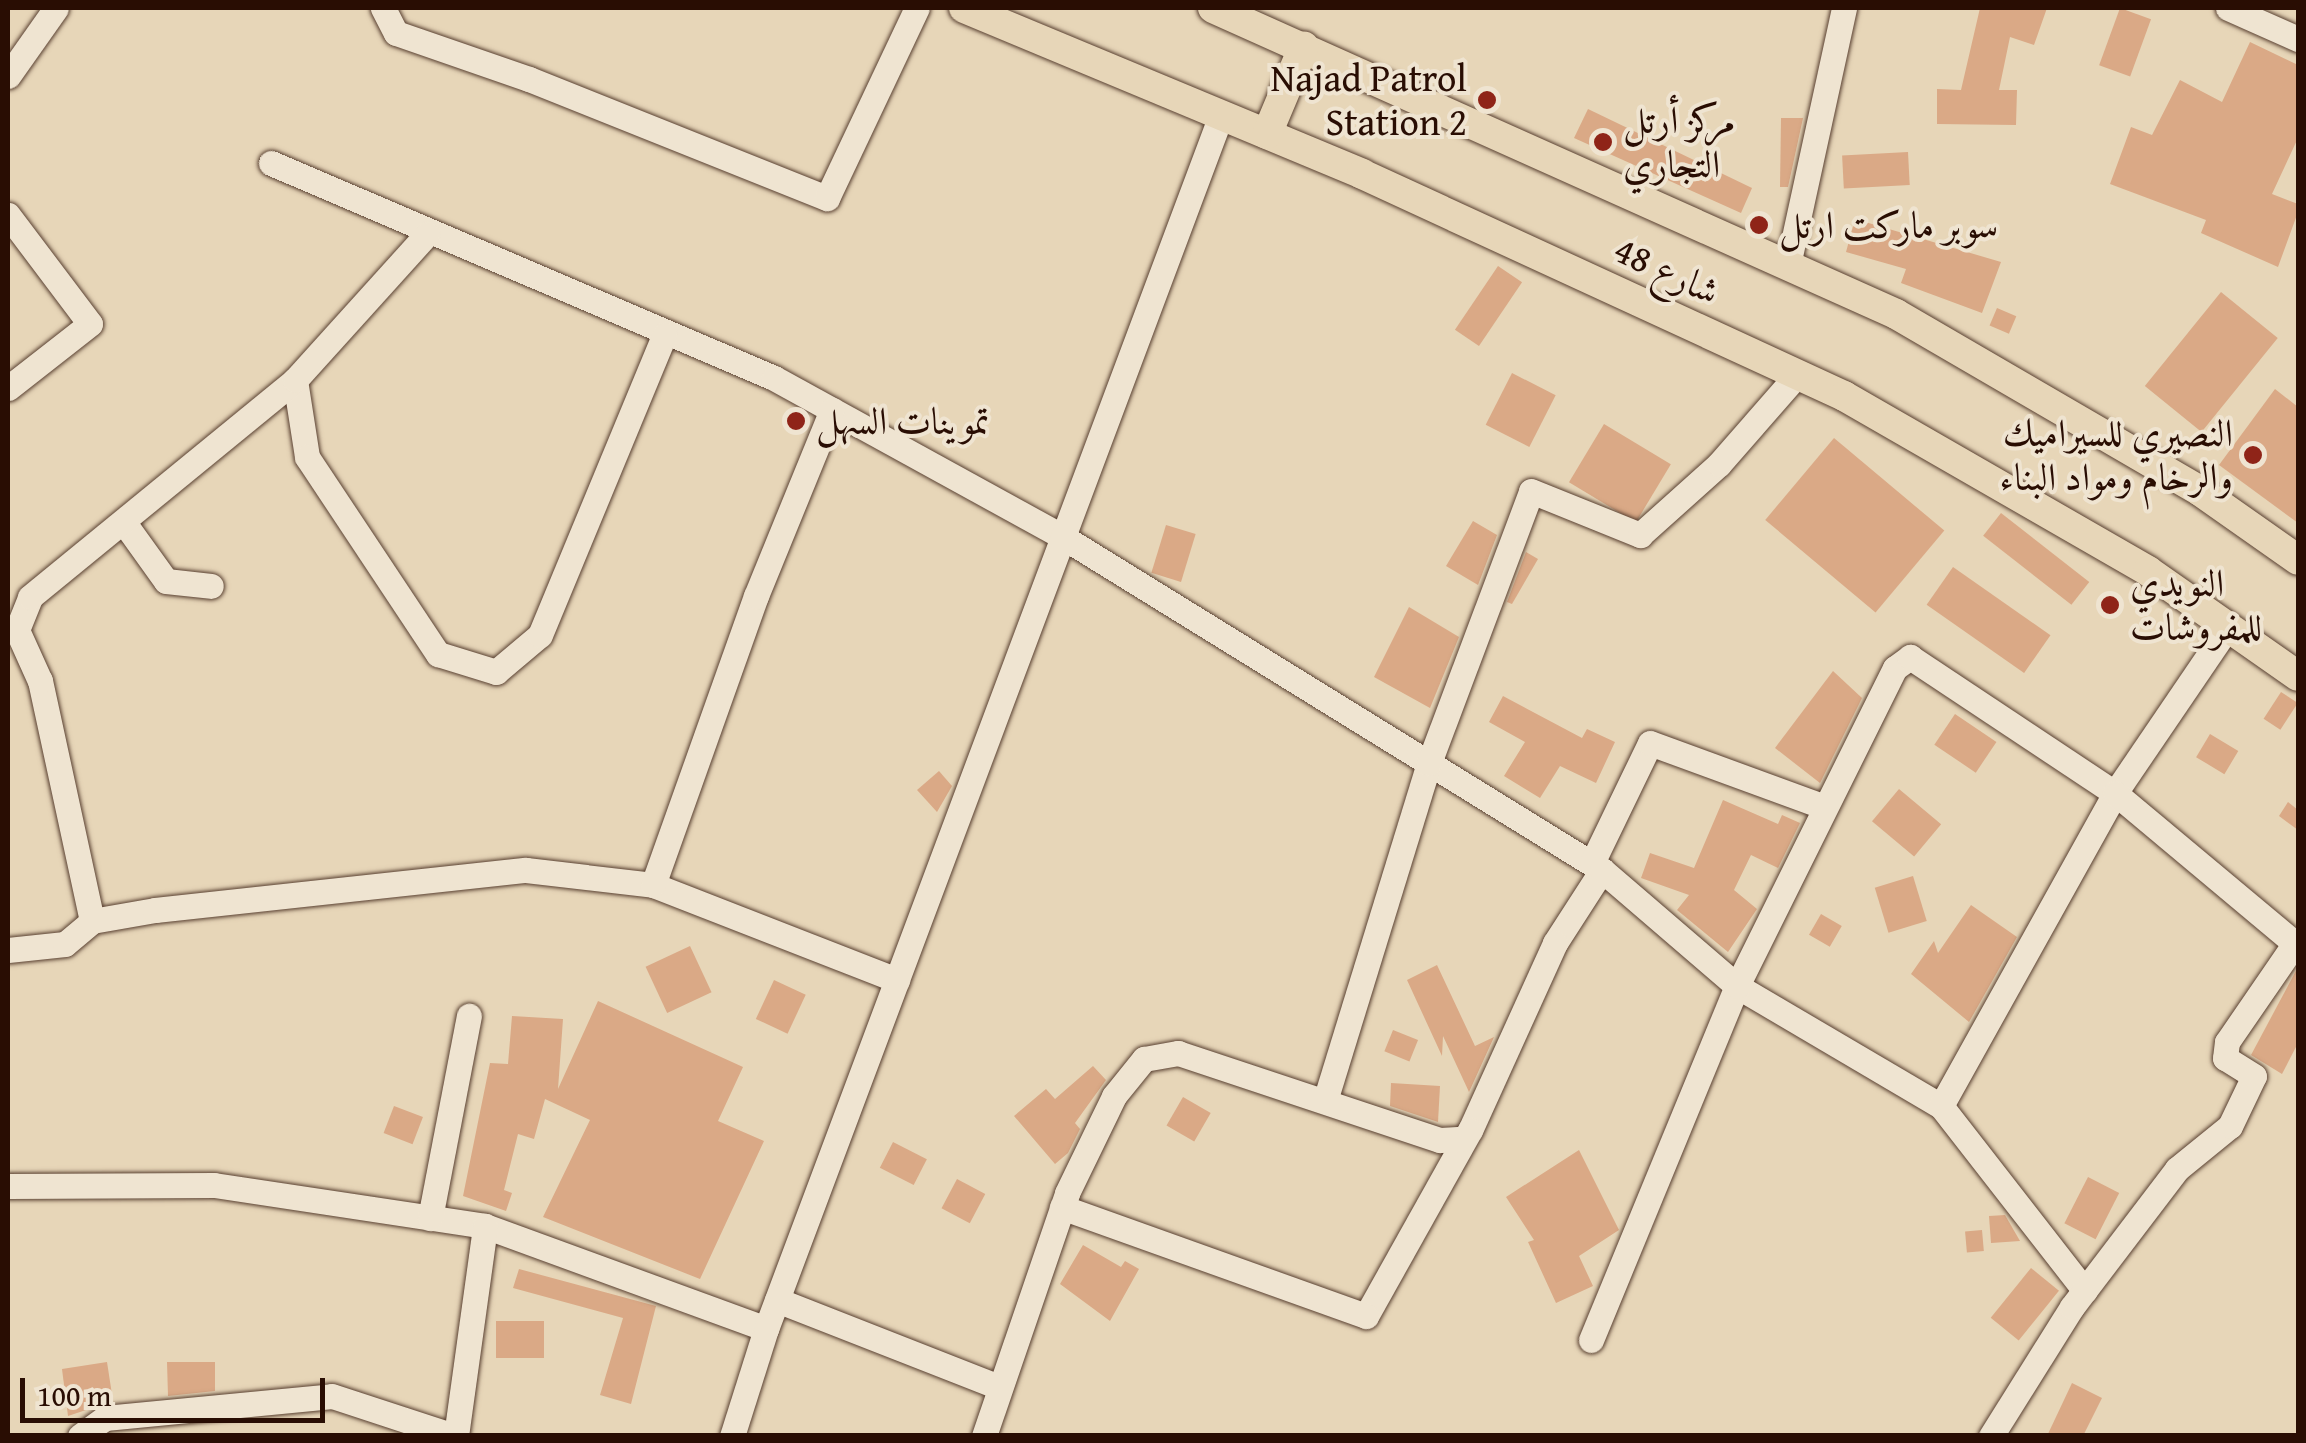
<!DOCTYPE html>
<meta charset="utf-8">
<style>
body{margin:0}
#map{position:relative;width:2306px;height:1443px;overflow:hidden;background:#e7d6b8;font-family:"Gentium Book Plus",Amiri,serif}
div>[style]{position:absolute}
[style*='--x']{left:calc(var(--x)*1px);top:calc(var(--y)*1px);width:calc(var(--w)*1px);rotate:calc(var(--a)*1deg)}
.building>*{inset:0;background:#daa986;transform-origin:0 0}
.roads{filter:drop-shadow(0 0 2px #583f30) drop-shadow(0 0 2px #583f30)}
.minor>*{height:25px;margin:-12.5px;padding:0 12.5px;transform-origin:12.5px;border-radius:12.5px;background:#efe4d1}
.major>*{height:30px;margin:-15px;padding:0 15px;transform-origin:15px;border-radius:15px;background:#e7d6b8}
.dots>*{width:28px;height:28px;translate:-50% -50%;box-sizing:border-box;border:5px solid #efe4d1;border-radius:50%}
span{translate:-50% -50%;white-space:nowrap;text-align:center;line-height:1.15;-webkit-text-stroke:8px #efe4d1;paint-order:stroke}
.poi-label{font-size:38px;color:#290d03}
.right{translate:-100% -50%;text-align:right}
.left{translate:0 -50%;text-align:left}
.street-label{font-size:38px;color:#290d03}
.frame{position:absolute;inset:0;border:10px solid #290d03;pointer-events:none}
.scale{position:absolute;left:20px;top:1378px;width:305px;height:45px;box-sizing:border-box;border:5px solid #290d03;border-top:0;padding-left:12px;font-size:30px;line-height:35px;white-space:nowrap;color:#290d03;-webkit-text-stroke:8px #efe4d1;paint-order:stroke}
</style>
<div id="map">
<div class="building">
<div style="clip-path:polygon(1980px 8px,2047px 8px,2034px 45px,2010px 37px,1999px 90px,2017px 90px,2016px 125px,1937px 124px,1937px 89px,1961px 90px)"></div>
<div style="left:2120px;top:8px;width:33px;height:61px;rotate:20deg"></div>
<div style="clip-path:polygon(2250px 42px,2298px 65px,2298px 138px,2272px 194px,2298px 204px,2298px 212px,2278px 267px,2201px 233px,2206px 220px,2110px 184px,2131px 127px,2152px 135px,2180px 80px,2222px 102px)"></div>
<div style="clip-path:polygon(1588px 109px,1752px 188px,1741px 213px,1574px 138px)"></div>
<div style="clip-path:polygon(1781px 118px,1803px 118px,1788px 187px,1780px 187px)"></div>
<div style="left:1908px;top:152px;width:33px;height:66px;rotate:87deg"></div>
<div style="clip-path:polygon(1855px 219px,2001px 262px,1982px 313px,1901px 283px,1906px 269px,1846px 252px)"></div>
<div style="left:1498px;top:266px;width:29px;height:77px;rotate:34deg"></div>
<div style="left:2221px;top:292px;width:73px;height:121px;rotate:39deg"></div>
<div style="left:1997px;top:308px;width:21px;height:19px;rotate:23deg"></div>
<div style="left:1512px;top:373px;width:49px;height:58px;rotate:27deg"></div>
<div style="clip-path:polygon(2275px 389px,2298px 407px,2298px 523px,2219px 465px)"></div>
<div style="left:1604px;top:424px;width:78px;height:68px;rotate:31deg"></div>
<div style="left:1834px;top:438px;width:144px;height:107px;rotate:40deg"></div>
<div style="left:2001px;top:513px;width:112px;height:29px;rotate:38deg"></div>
<div style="clip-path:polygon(1473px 521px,1497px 535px,1478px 585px,1446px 566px)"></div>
<div style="left:1166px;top:525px;width:31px;height:50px;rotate:17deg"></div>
<div style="clip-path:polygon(1526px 552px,1538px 559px,1512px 604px,1507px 602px)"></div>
<div style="left:1953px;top:567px;width:119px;height:46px;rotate:35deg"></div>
<div style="clip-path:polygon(1409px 607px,1459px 637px,1430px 708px,1374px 677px)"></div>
<div style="clip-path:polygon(1833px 671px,1862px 698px,1820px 783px,1775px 748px)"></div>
<div style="left:2281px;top:692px;width:20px;height:32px;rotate:33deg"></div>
<div style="clip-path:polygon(1503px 696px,1582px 738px,1587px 729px,1615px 742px,1596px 783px,1560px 766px,1540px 798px,1504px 776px,1525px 742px,1489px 722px)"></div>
<div style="left:1955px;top:714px;width:50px;height:37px;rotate:34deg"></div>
<div style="left:2210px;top:734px;width:33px;height:27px;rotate:31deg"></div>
<div style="clip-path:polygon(939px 771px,952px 786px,937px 812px,917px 790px)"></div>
<div style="left:1899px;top:789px;width:55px;height:42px;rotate:40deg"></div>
<div style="clip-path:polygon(1723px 800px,1778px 824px,1782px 815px,1800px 823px,1778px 868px,1751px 855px,1734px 890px,1757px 909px,1728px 952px,1677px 910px,1689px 895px,1641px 878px,1650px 853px,1694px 868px)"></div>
<div style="clip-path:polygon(2288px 802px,2298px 810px,2298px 830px,2279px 816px)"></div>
<div style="left:1913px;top:876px;width:47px;height:40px;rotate:73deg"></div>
<div style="clip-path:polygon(1971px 905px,2017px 937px,1969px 1022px,1911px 974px,1934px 941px,1938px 953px)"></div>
<div style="left:1821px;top:914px;width:24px;height:24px;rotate:30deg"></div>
<div style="left:690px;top:946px;width:51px;height:49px;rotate:65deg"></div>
<div style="clip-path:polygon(1437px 965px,1475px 1046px,1494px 1037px,1469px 1092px,1443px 1036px,1442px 1056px,1407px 980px)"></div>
<div style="clip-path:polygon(2298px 967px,2298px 1043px,2282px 1074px,2251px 1055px)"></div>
<div style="left:774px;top:980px;width:35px;height:43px;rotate:25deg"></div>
<div style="clip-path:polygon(598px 1001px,743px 1067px,718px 1121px,764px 1141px,700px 1279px,543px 1217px,590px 1120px,545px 1099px,534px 1139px,518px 1134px,504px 1190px,512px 1193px,506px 1211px,463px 1196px,490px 1063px,508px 1064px,512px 1016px,563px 1019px,558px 1089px)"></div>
<div style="left:1393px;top:1030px;width:27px;height:23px;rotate:22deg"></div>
<div style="clip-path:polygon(1093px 1066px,1106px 1080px,1075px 1123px,1080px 1129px,1068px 1153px,1055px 1164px,1014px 1116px,1046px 1089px,1055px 1099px)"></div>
<div style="clip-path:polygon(1391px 1083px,1440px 1086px,1438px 1122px,1390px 1106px)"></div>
<div style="left:1183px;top:1097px;width:32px;height:33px;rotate:30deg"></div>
<div style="left:394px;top:1106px;width:31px;height:29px;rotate:21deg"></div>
<div style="left:893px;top:1142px;width:38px;height:29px;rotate:27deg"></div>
<div style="clip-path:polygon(1579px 1150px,1619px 1230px,1579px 1256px,1593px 1286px,1556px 1303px,1528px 1242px,1534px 1240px,1506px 1197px)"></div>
<div style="left:2088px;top:1177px;width:35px;height:52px;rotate:27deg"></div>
<div style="left:957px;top:1179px;width:32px;height:33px;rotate:28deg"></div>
<div style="clip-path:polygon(2005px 1215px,2020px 1241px,1991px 1243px,1989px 1216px)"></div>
<div style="left:1982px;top:1230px;width:21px;height:17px;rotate:85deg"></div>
<div style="clip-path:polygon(1083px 1245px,1121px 1267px,1125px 1261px,1139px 1269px,1110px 1321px,1060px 1284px)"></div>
<div style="left:2031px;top:1268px;width:36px;height:64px;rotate:39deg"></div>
<div style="clip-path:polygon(519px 1269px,656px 1306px,631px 1404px,600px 1395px,623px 1318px,513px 1288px)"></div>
<div style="left:496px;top:1321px;width:48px;height:37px"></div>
<div style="clip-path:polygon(107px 1362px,113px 1401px,68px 1416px,62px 1369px)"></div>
<div style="clip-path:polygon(167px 1362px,215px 1362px,215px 1391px,168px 1396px)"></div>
<div style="clip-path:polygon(2072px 1383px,2102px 1398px,2083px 1436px,2047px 1436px)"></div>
</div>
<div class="roads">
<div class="minor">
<div style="--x:383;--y:8;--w:28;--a:63"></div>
<div style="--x:396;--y:33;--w:141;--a:19.1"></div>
<div style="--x:529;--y:79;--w:321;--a:21.8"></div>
<div style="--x:827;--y:198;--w:210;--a:-64.7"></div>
<div style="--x:2228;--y:8;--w:77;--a:23.9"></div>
<div style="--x:8;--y:76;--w:83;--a:-54.8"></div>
<div style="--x:271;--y:163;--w:547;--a:23.14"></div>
<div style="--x:774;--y:378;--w:330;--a:28.8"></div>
<div style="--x:1063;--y:537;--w:634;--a:31.71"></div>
<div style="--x:1602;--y:870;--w:87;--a:122.8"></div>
<div style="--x:1555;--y:943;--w:205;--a:114.4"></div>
<div style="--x:1470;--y:1130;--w:213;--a:119.2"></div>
<div style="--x:1366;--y:1316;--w:323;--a:-160.3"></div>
<div style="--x:8;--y:215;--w:136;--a:53"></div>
<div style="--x:90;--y:324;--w:104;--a:142"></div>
<div style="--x:1788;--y:265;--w:263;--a:-77.7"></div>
<div style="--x:295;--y:380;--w:78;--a:81.1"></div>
<div style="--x:307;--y:457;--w:237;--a:56.4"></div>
<div style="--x:438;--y:654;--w:61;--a:17.2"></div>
<div style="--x:496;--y:672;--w:57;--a:-40.1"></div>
<div style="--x:540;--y:635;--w:325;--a:-67.5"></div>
<div style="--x:125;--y:524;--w:70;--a:54.3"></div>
<div style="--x:166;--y:581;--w:45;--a:6.3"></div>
<div style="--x:1592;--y:863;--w:133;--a:-64.2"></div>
<div style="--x:1650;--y:743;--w:186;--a:20.1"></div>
<div style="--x:1602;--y:870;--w:178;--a:40.7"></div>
<div style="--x:1737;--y:986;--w:237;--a:30.5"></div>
<div style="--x:1941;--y:1106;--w:358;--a:-60.9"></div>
<div style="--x:2115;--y:793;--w:201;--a:-55.8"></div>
<div style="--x:653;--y:885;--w:262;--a:21.3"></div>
<div style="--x:92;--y:921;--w:246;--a:-102.2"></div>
<div style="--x:40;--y:681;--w:56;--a:-114.3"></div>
<div style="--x:17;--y:630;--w:35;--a:-68"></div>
<div style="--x:30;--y:597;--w:343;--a:-39.3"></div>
<div style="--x:295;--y:380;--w:197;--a:-47.9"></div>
<div style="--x:8;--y:950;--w:57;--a:-6"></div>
<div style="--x:65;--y:944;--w:35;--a:-40"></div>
<div style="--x:92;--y:921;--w:64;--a:-9.9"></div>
<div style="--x:155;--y:910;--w:373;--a:-6.2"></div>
<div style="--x:526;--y:870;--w:128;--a:6.7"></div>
<div style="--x:653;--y:885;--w:307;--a:-70.4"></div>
<div style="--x:756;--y:596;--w:201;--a:-67.8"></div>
<div style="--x:1325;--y:1101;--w:354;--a:-72.9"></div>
<div style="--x:1429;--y:763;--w:290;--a:-69.4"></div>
<div style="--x:1531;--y:491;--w:118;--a:22"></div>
<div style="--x:1640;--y:535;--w:106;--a:-41.9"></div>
<div style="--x:1719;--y:464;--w:118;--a:-48.8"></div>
<div style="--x:1941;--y:1106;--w:234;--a:52.1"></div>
<div style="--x:8;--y:1186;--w:206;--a:-0.3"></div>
<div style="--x:214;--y:1185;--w:274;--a:8.6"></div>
<div style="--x:485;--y:1226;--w:299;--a:20.1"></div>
<div style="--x:766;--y:1329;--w:112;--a:107.6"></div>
<div style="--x:430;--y:1218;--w:206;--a:-79.1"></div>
<div style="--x:777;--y:1300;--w:236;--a:21.4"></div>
<div style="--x:766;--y:1329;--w:1296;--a:-69.45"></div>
<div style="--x:1591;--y:1340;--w:383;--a:-67.6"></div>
<div style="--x:1737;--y:986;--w:355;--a:-63.6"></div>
<div style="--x:1895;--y:668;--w:19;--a:-36"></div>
<div style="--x:1910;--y:657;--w:246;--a:33.6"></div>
<div style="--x:2115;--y:793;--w:239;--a:39.9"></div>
<div style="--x:80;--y:1436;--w:31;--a:-36"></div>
<div style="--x:105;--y:1418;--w:228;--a:-5.5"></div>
<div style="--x:332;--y:1396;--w:128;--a:18.2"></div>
<div style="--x:456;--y:1436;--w:212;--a:-82.1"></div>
<div style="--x:984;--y:1436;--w:257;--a:-71.1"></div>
<div style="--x:1067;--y:1193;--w:108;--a:-64.1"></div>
<div style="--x:1114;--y:1096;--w:48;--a:-51"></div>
<div style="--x:1144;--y:1059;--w:35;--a:-10"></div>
<div style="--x:1178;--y:1053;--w:276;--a:18.4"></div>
<div style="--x:1440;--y:1140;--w:22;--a:-3"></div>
<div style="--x:1991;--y:1436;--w:152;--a:-57.9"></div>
<div style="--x:2072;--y:1307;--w:173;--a:-52.7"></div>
<div style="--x:2177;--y:1169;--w:68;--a:-39.1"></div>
<div style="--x:2230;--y:1126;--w:55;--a:-64.4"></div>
<div style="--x:2254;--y:1076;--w:34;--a:-148"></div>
<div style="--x:2225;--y:1058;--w:16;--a:-83"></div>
<div style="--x:2227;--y:1042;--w:120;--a:-55.5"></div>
</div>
<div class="major">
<div style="--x:964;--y:8;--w:431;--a:22.6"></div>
<div style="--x:1362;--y:174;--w:531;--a:24.73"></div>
<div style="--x:1844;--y:396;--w:351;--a:29.9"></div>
<div style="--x:2148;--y:571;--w:183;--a:35"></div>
<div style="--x:1213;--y:8;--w:748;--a:24.13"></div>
<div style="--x:1896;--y:314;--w:352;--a:30.2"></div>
<div style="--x:2200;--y:491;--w:120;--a:35.1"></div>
<div style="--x:1267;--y:134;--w:95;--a:-67.2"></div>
</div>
</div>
<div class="dots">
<div style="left:1487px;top:100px;background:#8f2418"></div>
<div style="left:1603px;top:142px;background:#8f2418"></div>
<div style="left:1759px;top:225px;background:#8f2418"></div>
<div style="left:796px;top:421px;background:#8f2418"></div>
<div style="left:2253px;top:455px;background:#8f2418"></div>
<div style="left:2110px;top:605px;background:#8f2418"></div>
</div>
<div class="poi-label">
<span class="right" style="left:1467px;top:100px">Najad Patrol<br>Station 2</span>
<span class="left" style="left:1623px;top:142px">مركز أرتل<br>التجاري</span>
<span class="left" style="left:1779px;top:225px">سوبر ماركت ارتل</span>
<span class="left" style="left:816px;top:421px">تموينات السهل</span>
<span class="right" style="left:2233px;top:455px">النصيري للسيراميك<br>والرخام ومواد البناء</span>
<span class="left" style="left:2130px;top:605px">النويدي<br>للمفروشات</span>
</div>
<div class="street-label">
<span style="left:1667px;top:270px;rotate:25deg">شارع 48</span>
</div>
<div class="frame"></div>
<div class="scale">100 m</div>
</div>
